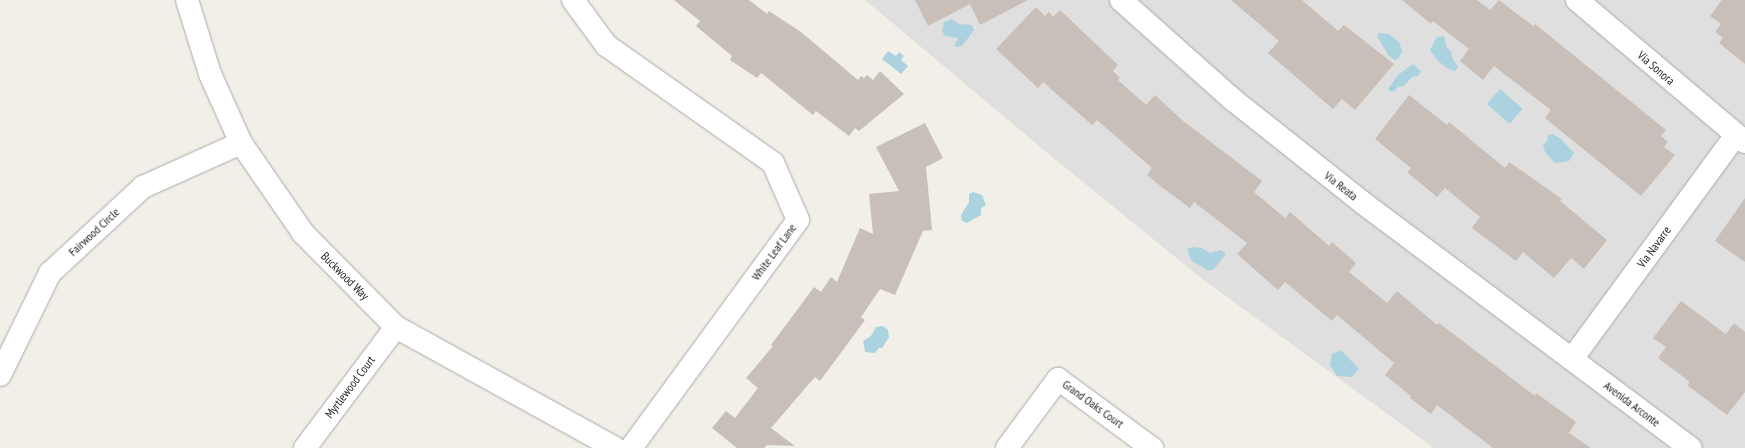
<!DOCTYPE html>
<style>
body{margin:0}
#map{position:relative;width:1745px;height:448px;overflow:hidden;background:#f2efe9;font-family:"PT Sans Narrow",sans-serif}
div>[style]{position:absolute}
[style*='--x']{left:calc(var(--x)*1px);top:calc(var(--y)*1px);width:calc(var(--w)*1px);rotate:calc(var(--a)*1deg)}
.residential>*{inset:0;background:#e0dfdf}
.water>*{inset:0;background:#aad3df;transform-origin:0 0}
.building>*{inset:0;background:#c7bfb8}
.roads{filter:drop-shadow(0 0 1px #a9a9a9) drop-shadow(0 0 1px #a9a9a9)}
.minor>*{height:22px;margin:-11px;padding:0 11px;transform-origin:11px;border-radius:11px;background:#fff}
span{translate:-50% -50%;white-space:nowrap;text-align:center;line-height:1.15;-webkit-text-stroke:5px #fff;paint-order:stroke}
.street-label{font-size:12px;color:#222}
</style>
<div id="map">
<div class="residential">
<div style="clip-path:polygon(865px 0,1745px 0,1745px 448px,1434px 448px,1201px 278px,1051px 156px)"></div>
</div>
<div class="water">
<div style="clip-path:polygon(952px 19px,959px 24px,972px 25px,974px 30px,962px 46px,958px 47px,954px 46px,958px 38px,945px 36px,942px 31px,944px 22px)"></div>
<div style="clip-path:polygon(1380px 33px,1389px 34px,1399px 42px,1402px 51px,1399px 58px,1395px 60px,1389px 56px,1378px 38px,1377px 35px)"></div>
<div style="clip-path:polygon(1444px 36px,1447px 48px,1451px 51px,1452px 57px,1458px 67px,1455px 71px,1448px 69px,1438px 61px,1430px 50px,1437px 37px)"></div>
<div style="clip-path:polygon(888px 51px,896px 56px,899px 52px,904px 56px,901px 60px,908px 66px,901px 74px,882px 59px)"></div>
<div style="clip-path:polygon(1413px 64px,1421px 71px,1418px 76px,1412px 77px,1404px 86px,1397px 87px,1396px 90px,1391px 92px,1388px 89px,1398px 75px)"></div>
<div style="left:1500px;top:89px;width:30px;height:20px;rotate:41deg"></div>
<div style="clip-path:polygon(1553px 134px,1561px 139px,1574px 153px,1569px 161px,1555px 163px,1545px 152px,1543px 145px,1547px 141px,1548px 135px)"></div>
<div style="clip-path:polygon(973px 192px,982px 195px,986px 205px,981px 208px,981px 215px,967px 223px,962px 221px,961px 215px,969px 202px,969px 194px)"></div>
<div style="clip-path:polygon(1193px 247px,1202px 248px,1210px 253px,1221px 250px,1226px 254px,1213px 270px,1207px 270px,1191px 260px,1187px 249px)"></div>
<div style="clip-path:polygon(883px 326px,888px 330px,889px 337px,882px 348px,879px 348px,875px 353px,865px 352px,863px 341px,871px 336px,876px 327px)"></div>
<div style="clip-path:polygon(1341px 350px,1359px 369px,1352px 377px,1337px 376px,1330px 365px,1332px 354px)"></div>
</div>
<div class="building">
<div style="clip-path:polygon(674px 0,749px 0,767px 14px,769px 11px,801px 32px,858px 80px,861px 76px,864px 78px,867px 75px,873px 80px,880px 71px,904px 94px,859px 131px,855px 128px,849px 136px,816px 111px,813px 115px,761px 73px,757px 78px,730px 60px,732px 56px,696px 26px,700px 21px)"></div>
<div style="clip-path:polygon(915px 0,1028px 0,980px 25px,970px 4px,928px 26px)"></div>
<div style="clip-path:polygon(1231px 0,1302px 0,1338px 31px,1344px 25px,1394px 64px,1355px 110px,1342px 99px,1333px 109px,1268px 53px,1279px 41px)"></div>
<div style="clip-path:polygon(1402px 0,1477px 0,1490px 10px,1499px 0,1533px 26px,1535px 24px,1666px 130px,1661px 136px,1668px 142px,1664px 147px,1675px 155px,1641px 196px,1545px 118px,1551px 110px,1494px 66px,1483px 80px,1460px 61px,1469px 49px,1433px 21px,1431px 24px)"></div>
<div style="clip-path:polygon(1722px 0,1745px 0,1745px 64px,1719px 43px,1723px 38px,1715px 32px,1721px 24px,1710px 16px)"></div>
<div style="clip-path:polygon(1036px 7px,1045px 16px,1049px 12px,1053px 17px,1060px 10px,1118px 65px,1113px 71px,1120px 78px,1118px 80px,1146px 105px,1155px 95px,1182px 120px,1262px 181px,1254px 192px,1285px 218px,1290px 212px,1329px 246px,1332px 242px,1356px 263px,1349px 272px,1387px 303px,1397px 291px,1437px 325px,1439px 323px,1535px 396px,1536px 393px,1576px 422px,1569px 433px,1591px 448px,1493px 448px,1437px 405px,1431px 414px,1410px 398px,1411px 396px,1385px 375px,1394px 363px,1337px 315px,1332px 321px,1285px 282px,1278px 290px,1237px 254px,1247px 243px,1194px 202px,1190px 208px,1163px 188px,1147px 175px,1152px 168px,1097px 120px,1092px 125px,1043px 82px,1038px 88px,996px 49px)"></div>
<div style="clip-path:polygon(1409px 95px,1447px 125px,1449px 122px,1505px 168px,1509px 162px,1562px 199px,1560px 201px,1607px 240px,1584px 269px,1571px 258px,1554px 278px,1523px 252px,1516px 261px,1472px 228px,1480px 217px,1445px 188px,1437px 197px,1407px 172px,1411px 168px,1375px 139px)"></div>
<div style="clip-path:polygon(925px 123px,943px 158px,926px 167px,932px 230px,923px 231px,895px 295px,880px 289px,861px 317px,865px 320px,820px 381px,815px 377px,771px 428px,795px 446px,767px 445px,764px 448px,737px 448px,712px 428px,726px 411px,735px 418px,758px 388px,746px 378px,773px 346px,771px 345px,814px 287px,821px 292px,831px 277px,837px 282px,860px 228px,873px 234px,869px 194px,899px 191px,876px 147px)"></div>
<div style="clip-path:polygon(1745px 198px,1745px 262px,1715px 241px)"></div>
<div style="clip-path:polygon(1681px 301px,1726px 334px,1734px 323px,1745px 332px,1745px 392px,1727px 415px,1687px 385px,1690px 382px,1658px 358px,1666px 347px,1653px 338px)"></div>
</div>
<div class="roads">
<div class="minor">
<div style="--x:187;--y:0;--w:77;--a:72.7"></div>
<div style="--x:210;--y:74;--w:76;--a:65.8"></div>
<div style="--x:241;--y:143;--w:109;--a:55.4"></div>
<div style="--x:303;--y:233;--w:132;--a:45.3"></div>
<div style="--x:396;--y:327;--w:250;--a:28.9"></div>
<div style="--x:573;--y:0;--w:56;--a:53.7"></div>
<div style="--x:606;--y:45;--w:204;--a:35.2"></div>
<div style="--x:773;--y:163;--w:62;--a:66.3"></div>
<div style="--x:798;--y:220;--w:283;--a:126.2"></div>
<div style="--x:1121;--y:0;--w:149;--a:41.7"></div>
<div style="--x:1232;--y:99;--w:167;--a:38.4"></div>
<div style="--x:1363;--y:203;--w:409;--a:36.8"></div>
<div style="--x:1577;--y:0;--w:220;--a:40.2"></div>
<div style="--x:1572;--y:359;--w:276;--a:-53.8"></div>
<div style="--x:0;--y:375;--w:114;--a:-63.9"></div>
<div style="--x:50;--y:273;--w:127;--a:-42.8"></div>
<div style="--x:143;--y:187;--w:107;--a:-24.2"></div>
<div style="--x:305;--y:448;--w:151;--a:-53.1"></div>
<div style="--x:1007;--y:448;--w:86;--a:-53.5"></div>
<div style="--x:1058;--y:379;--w:117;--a:36.3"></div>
</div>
</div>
<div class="street-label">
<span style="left:1656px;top:68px;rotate:41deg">Via Sonora</span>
<span style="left:1341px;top:186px;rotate:38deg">Via Reata</span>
<span style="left:94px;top:232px;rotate:-43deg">Fairwood Circle</span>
<span style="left:1654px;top:247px;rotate:-54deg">Via Navarre</span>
<span style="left:774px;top:252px;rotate:-54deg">White Leaf Lane</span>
<span style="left:345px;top:276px;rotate:45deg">Buckwood Way</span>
<span style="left:350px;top:387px;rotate:-53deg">Myrtlewood Court</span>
<span style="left:1093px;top:404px;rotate:36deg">Grand Oaks Court</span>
<span style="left:1632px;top:404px;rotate:37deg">Avenida Arconte</span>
</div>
</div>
